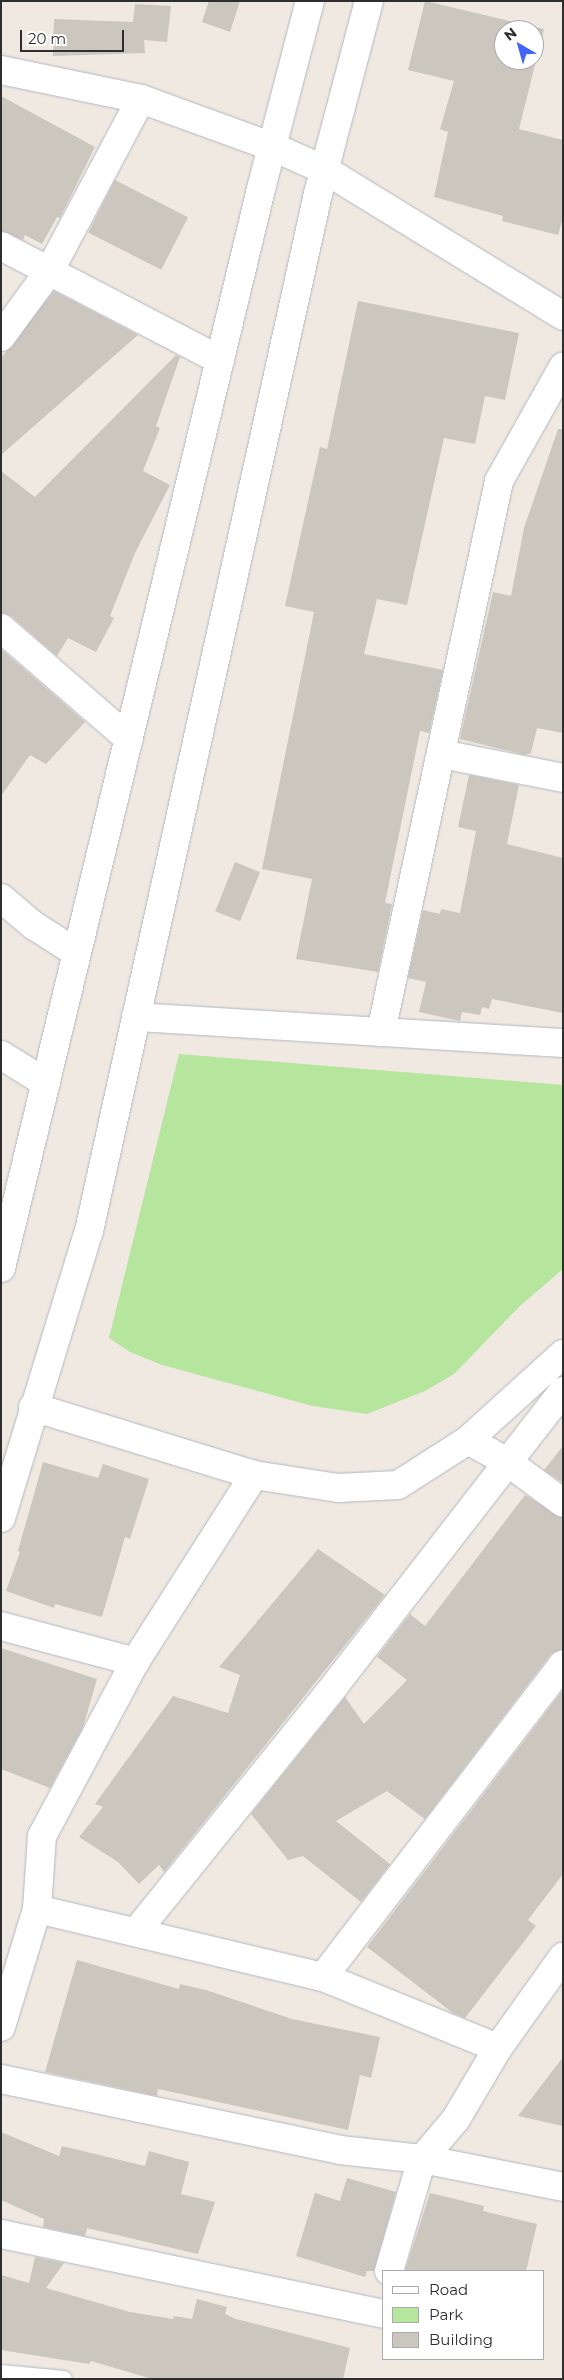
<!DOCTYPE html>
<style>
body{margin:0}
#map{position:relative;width:564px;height:2380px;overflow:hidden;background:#efe9e1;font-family:Montserrat,sans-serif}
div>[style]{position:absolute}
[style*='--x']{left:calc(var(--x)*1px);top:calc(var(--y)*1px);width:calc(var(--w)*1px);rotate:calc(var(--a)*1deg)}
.green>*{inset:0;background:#b6e59e}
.building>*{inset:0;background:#cbc7bf;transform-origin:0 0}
.roads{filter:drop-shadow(0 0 1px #b4b7c1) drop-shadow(0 0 1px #b4b7c1)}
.service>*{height:16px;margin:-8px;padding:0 8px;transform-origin:8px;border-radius:8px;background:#fff}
.minor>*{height:28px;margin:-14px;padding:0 14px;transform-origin:14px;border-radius:14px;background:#fff}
.tertiary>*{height:28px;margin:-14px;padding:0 14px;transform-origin:14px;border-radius:14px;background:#fff}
.secondary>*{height:28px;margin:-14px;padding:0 14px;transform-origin:14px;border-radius:14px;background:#fff}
span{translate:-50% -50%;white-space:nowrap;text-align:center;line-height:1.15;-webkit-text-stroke:4px #fff;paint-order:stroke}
.frame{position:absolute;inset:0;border:2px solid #2e2e2e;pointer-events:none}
.legend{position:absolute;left:382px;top:2270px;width:162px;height:90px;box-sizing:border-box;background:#fff;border:1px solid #ababab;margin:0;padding:6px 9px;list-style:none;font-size:15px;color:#2e2e2e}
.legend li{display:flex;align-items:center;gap:10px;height:25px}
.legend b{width:25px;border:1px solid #ababab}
.north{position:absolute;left:494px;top:20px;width:50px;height:50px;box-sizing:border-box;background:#fff;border:1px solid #ababab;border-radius:50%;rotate:322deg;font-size:14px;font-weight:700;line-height:20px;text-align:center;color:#2e2e2e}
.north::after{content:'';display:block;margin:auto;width:18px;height:22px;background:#4264fb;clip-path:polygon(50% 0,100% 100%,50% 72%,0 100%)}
.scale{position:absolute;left:20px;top:30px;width:104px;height:22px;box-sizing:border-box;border:2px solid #2e2e2e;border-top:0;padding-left:6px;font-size:15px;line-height:18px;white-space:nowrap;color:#2e2e2e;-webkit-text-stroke:4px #fff;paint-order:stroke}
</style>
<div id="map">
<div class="green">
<div style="clip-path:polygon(179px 1054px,563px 1085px,563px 1269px,520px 1306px,454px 1374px,425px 1391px,367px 1414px,313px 1406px,162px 1365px,130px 1352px,109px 1338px)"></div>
</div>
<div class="building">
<div style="clip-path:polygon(209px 1px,240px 1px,230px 32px,202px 22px)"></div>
<div style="clip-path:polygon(evenodd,425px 1px,544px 29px,519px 129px,563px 140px,563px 218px,558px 235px,502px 221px,503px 216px,434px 197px,448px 132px,440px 129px,454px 81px,408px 70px,425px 1px,504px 30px,534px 30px,534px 60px,504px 60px,504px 30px)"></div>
<div style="clip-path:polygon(135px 4px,171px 6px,167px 42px,144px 40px,145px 53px,53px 56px,54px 19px,133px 22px)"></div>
<div style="clip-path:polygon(1px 96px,95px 147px,60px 218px,57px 217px,42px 244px,25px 235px,23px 240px,1px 231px)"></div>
<div style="left:115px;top:180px;width:82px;height:59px;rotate:27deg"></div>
<div style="clip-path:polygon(54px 291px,138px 335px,1px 455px,1px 358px)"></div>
<div style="clip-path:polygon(358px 301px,519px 333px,505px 400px,485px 396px,475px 444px,444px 438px,407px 605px,377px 599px,364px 654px,443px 670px,429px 733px,420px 731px,385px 903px,392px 904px,378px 972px,296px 959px,312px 879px,262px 869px,314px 612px,285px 606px,320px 447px,327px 449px)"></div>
<div style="clip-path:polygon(176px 355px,180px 357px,156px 426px,160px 428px,143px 471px,170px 485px,135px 553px,110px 616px,114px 618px,96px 652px,68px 638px,57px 656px,11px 616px,1px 613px,1px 471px,35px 497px)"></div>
<div style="clip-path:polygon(558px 429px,563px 429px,563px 733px,537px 728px,531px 753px,525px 755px,460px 739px,493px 592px,511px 596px,524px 528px)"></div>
<div style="clip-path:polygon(1px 649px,85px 722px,46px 764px,30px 755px,1px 796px)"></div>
<div style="clip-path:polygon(469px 775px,519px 785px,507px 844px,563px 858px,563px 1013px,492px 999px,489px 1009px,482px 1007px,480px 1015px,462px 1012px,460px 1021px,419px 1012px,426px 982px,408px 978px,423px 910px,440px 914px,441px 909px,460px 913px,476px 831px,458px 827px)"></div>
<div style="left:235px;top:862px;width:27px;height:53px;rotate:22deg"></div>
<div style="clip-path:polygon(563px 1446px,563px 1483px,544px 1470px)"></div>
<div style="clip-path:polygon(43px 1462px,98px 1478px,103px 1464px,149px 1479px,130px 1539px,125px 1537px,102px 1617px,55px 1604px,54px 1608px,6px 1591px,20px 1552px,18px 1551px)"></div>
<div style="clip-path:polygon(525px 1495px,563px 1518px,563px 1649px,551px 1654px,425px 1819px,387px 1791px,336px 1821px,390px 1864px,361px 1902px,303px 1856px,288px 1860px,251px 1814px,345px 1697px,364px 1724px,407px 1680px,377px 1657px,410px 1614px,425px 1626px)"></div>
<div style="clip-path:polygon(318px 1549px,385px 1595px,164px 1872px,159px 1865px,139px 1884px,118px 1862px,79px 1837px,103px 1807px,95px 1804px,173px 1696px,228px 1713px,240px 1675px,219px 1667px)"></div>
<div style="clip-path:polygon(1px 1648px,97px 1679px,83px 1727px,50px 1788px,1px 1769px)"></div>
<div style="clip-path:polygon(563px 1690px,563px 1874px,528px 1920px,536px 1926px,465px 2018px,453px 2013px,367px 1947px)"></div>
<div style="clip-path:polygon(77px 1960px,179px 1989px,180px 1984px,206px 1990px,292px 2019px,380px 2037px,371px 2078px,360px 2075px,348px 2130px,158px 2089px,157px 2096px,45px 2072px)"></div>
<div style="clip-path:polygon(563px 2057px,563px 2126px,518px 2116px)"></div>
<div style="clip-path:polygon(1px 2132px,59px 2156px,62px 2146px,145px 2166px,149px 2151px,189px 2162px,181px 2194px,215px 2202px,198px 2254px,87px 2228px,85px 2236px,43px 2227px,44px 2219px,1px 2200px)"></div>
<div style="clip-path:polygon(347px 2178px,396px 2192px,374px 2271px,367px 2271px,365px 2277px,296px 2256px,315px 2193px,340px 2201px)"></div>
<div style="clip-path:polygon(430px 2193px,484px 2206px,483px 2211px,537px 2224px,526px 2271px,405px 2271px)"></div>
<div style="clip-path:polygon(35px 2257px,64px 2263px,46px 2288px,130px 2312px,173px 2319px,174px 2316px,192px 2319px,197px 2299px,227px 2307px,225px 2314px,236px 2319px,350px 2348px,343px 2379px,152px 2379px,91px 2361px,89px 2364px,1px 2350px,1px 2275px,29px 2283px)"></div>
</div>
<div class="roads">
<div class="service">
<div style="--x:1;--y:2373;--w:63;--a:5.4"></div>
</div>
<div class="minor">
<div style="--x:1;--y:246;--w:247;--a:27.5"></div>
<div style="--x:1;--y:337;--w:83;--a:-53.8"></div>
<div style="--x:50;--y:270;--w:194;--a:-62"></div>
<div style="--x:1;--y:628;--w:169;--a:40.9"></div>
<div style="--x:441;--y:754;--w:124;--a:11.1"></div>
<div style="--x:1;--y:898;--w:42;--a:40.2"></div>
<div style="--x:33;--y:925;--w:52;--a:32.5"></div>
<div style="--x:136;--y:1017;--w:428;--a:3.5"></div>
<div style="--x:381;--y:1032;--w:563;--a:-77.91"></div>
<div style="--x:499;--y:481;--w:131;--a:-60.7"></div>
<div style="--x:1;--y:1055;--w:53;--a:31.9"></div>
<div style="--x:33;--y:1407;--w:231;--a:17.1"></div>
<div style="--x:254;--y:1475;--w:85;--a:8.8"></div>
<div style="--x:338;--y:1488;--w:60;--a:-2.9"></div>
<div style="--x:398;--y:1485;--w:83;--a:-32.7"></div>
<div style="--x:468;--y:1440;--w:128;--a:-42.2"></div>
<div style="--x:468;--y:1440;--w:47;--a:29.3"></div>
<div style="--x:509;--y:1463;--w:67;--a:36.5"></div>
<div style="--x:1;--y:1626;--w:139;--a:15"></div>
<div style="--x:37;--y:1909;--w:294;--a:13.4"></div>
<div style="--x:323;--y:1977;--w:189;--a:22.1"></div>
<div style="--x:136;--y:1932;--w:317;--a:-51.1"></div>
<div style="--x:335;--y:1685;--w:372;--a:-52.2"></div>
<div style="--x:323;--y:1977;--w:394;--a:-52.5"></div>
<div style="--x:1;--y:2027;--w:123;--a:-73"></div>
<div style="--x:37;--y:1909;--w:73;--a:-86.1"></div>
<div style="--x:42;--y:1836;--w:197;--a:-61.9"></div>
<div style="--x:135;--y:1662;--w:222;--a:-57.5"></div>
<div style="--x:1;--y:2079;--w:346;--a:11.8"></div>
<div style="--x:340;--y:2150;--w:82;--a:6.3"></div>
<div style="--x:422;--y:2159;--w:144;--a:11.2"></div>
<div style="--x:1;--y:2234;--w:390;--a:11.8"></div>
<div style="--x:389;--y:2271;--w:117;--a:-73.6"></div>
<div style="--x:422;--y:2159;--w:52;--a:-49.6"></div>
<div style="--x:456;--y:2119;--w:82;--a:-59.4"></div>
<div style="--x:498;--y:2048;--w:112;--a:-54.5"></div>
</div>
<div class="tertiary">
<div style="--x:1;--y:70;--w:143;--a:11.7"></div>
<div style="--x:141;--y:99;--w:140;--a:20"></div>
<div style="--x:273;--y:147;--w:57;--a:23.9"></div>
<div style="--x:325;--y:170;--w:279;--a:31.5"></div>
</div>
<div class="secondary">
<div style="--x:1;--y:1268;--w:1114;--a:-76.45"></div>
<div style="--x:262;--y:185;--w:190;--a:-75.4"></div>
<div style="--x:1;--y:1518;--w:300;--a:-73"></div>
<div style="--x:89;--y:1231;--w:1062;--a:-77.55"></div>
<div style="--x:318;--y:194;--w:200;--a:-75.2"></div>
</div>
</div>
<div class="frame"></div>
<ul class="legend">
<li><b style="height:6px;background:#fff"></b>Road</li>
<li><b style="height:14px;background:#b6e59e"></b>Park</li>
<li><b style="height:14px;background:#cbc7bf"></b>Building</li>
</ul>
<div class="north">N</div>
<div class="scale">20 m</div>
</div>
